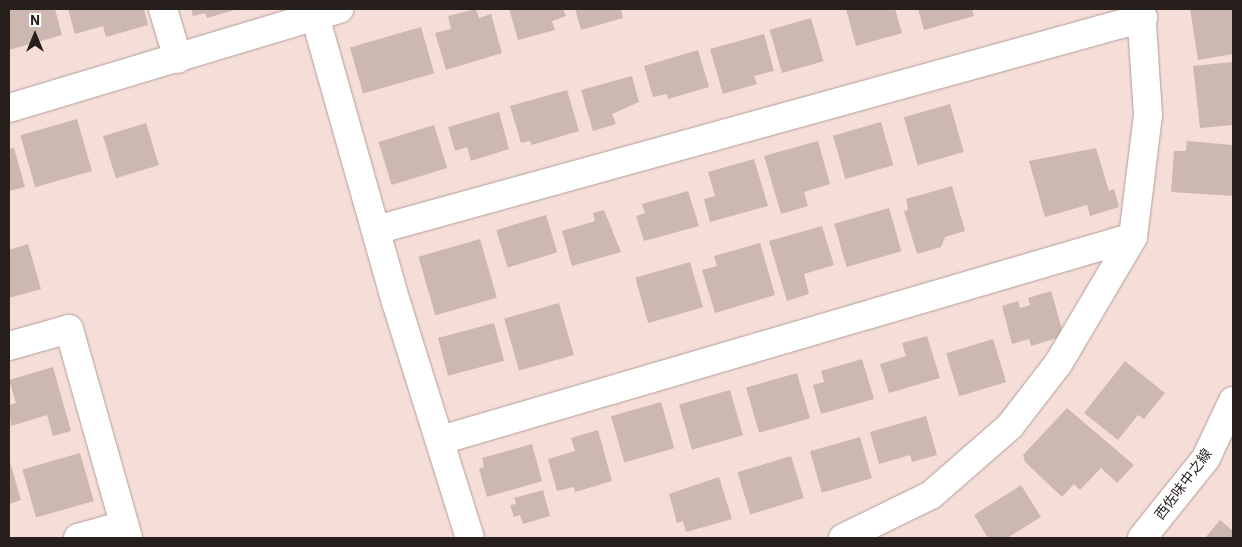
<!DOCTYPE html>
<meta charset="utf-8">
<style>
body{margin:0}
#map{position:relative;width:1242px;height:547px;overflow:hidden;background:#f5ded8;font-family:"IBM Plex Sans","Noto Sans JP",sans-serif}
div>[style]{position:absolute}
[style*='--x']{left:calc(var(--x)*1px);top:calc(var(--y)*1px);width:calc(var(--w)*1px);rotate:calc(var(--a)*1deg)}
.building>*{inset:0;background:#cdb8b1;transform-origin:0 0}
.roads{filter:drop-shadow(0 0 1px #b29d97) drop-shadow(0 0 1px #b29d97)}
.minor>*{height:28px;margin:-14px;padding:0 14px;transform-origin:14px;border-radius:14px;background:#fff}
.major>*{height:28px;margin:-14px;padding:0 14px;transform-origin:14px;border-radius:14px;background:#fff}
span{translate:-50% -50%;white-space:nowrap;text-align:center;line-height:1.15;-webkit-text-stroke:4px #fff;paint-order:stroke}
.street-label{font-size:14px;color:#271f1c}
.frame{position:absolute;inset:0;border:10px solid #271f1c;pointer-events:none}
.north{position:absolute;left:10px;top:10px;width:50px;height:50px;-webkit-text-stroke:4px #fff;paint-order:stroke;rotate:0deg;font-size:14px;font-weight:700;line-height:20px;text-align:center;color:#271f1c}
.north::after{content:'';display:block;margin:auto;width:18px;height:22px;background:#271f1c;clip-path:polygon(50% 0,100% 100%,50% 72%,0 100%)}
</style>
<div id="map">
<div class="building">
<div style="clip-path:polygon(9px 9px,55px 9px,62px 35px,9px 50px)"></div>
<div style="clip-path:polygon(68px 9px,144px 9px,148px 25px,106px 37px,103px 26px,75px 34px)"></div>
<div style="clip-path:polygon(191px 9px,238px 9px,207px 18px,205px 13px,193px 16px)"></div>
<div style="clip-path:polygon(476px 9px,479px 18px,491px 14px,502px 53px,446px 70px,435px 33px,451px 29px,448px 16px)"></div>
<div style="clip-path:polygon(509px 9px,563px 9px,566px 16px,552px 21px,555px 30px,518px 40px)"></div>
<div style="clip-path:polygon(575px 9px,621px 9px,623px 18px,581px 30px)"></div>
<div style="clip-path:polygon(846px 9px,895px 9px,902px 33px,856px 46px)"></div>
<div style="clip-path:polygon(918px 9px,972px 9px,974px 16px,924px 30px)"></div>
<div style="clip-path:polygon(1190px 9px,1233px 9px,1233px 54px,1198px 60px)"></div>
<div style="left:811px;top:18px;width:45px;height:43px;rotate:74deg"></div>
<div style="left:421px;top:27px;width:48px;height:74px;rotate:74deg"></div>
<div style="clip-path:polygon(764px 34px,774px 71px,754px 76px,757px 84px,723px 94px,710px 49px)"></div>
<div style="clip-path:polygon(698px 50px,709px 87px,668px 99px,667px 94px,653px 97px,644px 66px)"></div>
<div style="clip-path:polygon(1233px 62px,1233px 125px,1200px 128px,1193px 66px)"></div>
<div style="clip-path:polygon(632px 76px,639px 102px,612px 114px,616px 124px,593px 131px,581px 90px)"></div>
<div style="clip-path:polygon(567px 90px,579px 131px,532px 145px,530px 141px,521px 143px,510px 106px)"></div>
<div style="left:950px;top:104px;width:50px;height:48px;rotate:74deg"></div>
<div style="clip-path:polygon(499px 112px,509px 149px,471px 161px,467px 147px,455px 151px,448px 127px)"></div>
<div style="left:77px;top:119px;width:54px;height:59px;rotate:74deg"></div>
<div style="left:881px;top:122px;width:45px;height:50px;rotate:74deg"></div>
<div style="left:146px;top:123px;width:44px;height:45px;rotate:73deg"></div>
<div style="left:434px;top:125px;width:45px;height:58px;rotate:73deg"></div>
<div style="clip-path:polygon(818px 141px,830px 184px,804px 192px,808px 206px,781px 214px,764px 156px)"></div>
<div style="clip-path:polygon(1187px 141px,1233px 145px,1233px 196px,1171px 192px,1174px 151px,1186px 151px)"></div>
<div style="clip-path:polygon(14px 148px,25px 187px,9px 191px,9px 149px)"></div>
<div style="clip-path:polygon(1096px 148px,1109px 191px,1114px 189px,1119px 207px,1090px 216px,1087px 205px,1045px 217px,1029px 161px)"></div>
<div style="clip-path:polygon(754px 159px,768px 206px,710px 222px,704px 199px,715px 196px,708px 172px)"></div>
<div style="clip-path:polygon(952px 186px,965px 231px,945px 237px,941px 247px,917px 254px,904px 211px,908px 210px,906px 199px)"></div>
<div style="clip-path:polygon(688px 191px,699px 226px,644px 241px,636px 216px,645px 213px,642px 204px)"></div>
<div style="left:889px;top:208px;width:45px;height:57px;rotate:74deg"></div>
<div style="clip-path:polygon(604px 210px,621px 252px,572px 266px,562px 231px,595px 221px,593px 213px)"></div>
<div style="left:546px;top:215px;width:39px;height:52px;rotate:73deg"></div>
<div style="clip-path:polygon(822px 226px,834px 265px,804px 274px,809px 294px,787px 301px,769px 241px)"></div>
<div style="left:480px;top:239px;width:61px;height:64px;rotate:74deg"></div>
<div style="clip-path:polygon(760px 243px,775px 295px,715px 313px,702px 270px,717px 266px,714px 256px)"></div>
<div style="clip-path:polygon(28px 244px,41px 289px,9px 298px,9px 250px)"></div>
<div style="left:690px;top:262px;width:47px;height:57px;rotate:74deg"></div>
<div style="clip-path:polygon(1051px 291px,1064px 336px,1031px 346px,1029px 339px,1012px 344px,1002px 306px,1018px 301px,1020px 308px,1030px 305px,1028px 298px)"></div>
<div style="left:559px;top:303px;width:54px;height:57px;rotate:74deg"></div>
<div style="left:494px;top:323px;width:39px;height:58px;rotate:75deg"></div>
<div style="clip-path:polygon(927px 336px,940px 378px,889px 393px,880px 364px,906px 356px,902px 343px)"></div>
<div style="left:993px;top:339px;width:45px;height:49px;rotate:73deg"></div>
<div style="clip-path:polygon(862px 359px,874px 399px,821px 414px,813px 385px,824px 382px,821px 371px)"></div>
<div style="clip-path:polygon(1125px 361px,1165px 393px,1144px 419px,1138px 415px,1118px 440px,1084px 413px)"></div>
<div style="clip-path:polygon(53px 367px,71px 431px,53px 436px,47px 415px,11px 426px,9px 405px,16px 403px,9px 380px)"></div>
<div style="left:797px;top:373px;width:47px;height:53px;rotate:74deg"></div>
<div style="left:730px;top:390px;width:47px;height:53px;rotate:74deg"></div>
<div style="left:661px;top:402px;width:48px;height:52px;rotate:74deg"></div>
<div style="clip-path:polygon(1067px 408px,1134px 465px,1117px 483px,1101px 468px,1080px 490px,1074px 484px,1062px 497px,1025px 462px,1023px 455px)"></div>
<div style="clip-path:polygon(926px 416px,937px 455px,912px 462px,910px 455px,879px 464px,870px 432px)"></div>
<div style="clip-path:polygon(598px 430px,612px 481px,575px 492px,574px 487px,557px 491px,548px 459px,575px 451px,571px 438px)"></div>
<div style="left:860px;top:437px;width:43px;height:52px;rotate:74deg"></div>
<div style="clip-path:polygon(532px 444px,542px 481px,487px 497px,479px 469px,484px 467px,482px 458px)"></div>
<div style="left:80px;top:453px;width:50px;height:60px;rotate:74deg"></div>
<div style="left:791px;top:456px;width:44px;height:56px;rotate:73deg"></div>
<div style="clip-path:polygon(9px 459px,21px 500px,9px 504px)"></div>
<div style="clip-path:polygon(719px 477px,732px 519px,686px 532px,683px 521px,677px 523px,669px 494px)"></div>
<div style="clip-path:polygon(1021px 485px,1041px 517px,1007px 538px,988px 538px,974px 515px)"></div>
<div style="clip-path:polygon(543px 490px,550px 516px,523px 524px,520px 515px,514px 517px,510px 505px,516px 504px,514px 498px)"></div>
<div style="clip-path:polygon(1220px 520px,1233px 531px,1233px 538px,1205px 538px)"></div>
</div>
<div class="roads">
<div class="minor">
<div style="--x:163;--y:9;--w:52;--a:73.3"></div>
<div style="--x:313;--y:9;--w:305;--a:74.2"></div>
<div style="--x:396;--y:302;--w:247;--a:72.6"></div>
<div style="--x:9;--y:108;--w:345;--a:-16.7"></div>
<div style="--x:376;--y:230;--w:796;--a:-15.45"></div>
<div style="--x:9;--y:346;--w:62;--a:-15.8"></div>
<div style="--x:69;--y:329;--w:217;--a:74.2"></div>
<div style="--x:441;--y:440;--w:721;--a:-16.35"></div>
<div style="--x:78;--y:538;--w:48;--a:-15.8"></div>
<div style="--x:843;--y:538;--w:98;--a:-26"></div>
<div style="--x:931;--y:495;--w:105;--a:-41.1"></div>
<div style="--x:1010;--y:426;--w:78;--a:-52.3"></div>
<div style="--x:1058;--y:364;--w:147;--a:-59.4"></div>
<div style="--x:1133;--y:237;--w:123;--a:-83"></div>
<div style="--x:1148;--y:115;--w:106;--a:-93.8"></div>
</div>
<div class="major">
<div style="--x:1142;--y:538;--w:102;--a:-51.3"></div>
<div style="--x:1206;--y:458;--w:63;--a:-64.7"></div>
</div>
</div>
<div class="street-label">
<span style="left:1183px;top:484px;rotate:-53deg">西佐味中之線</span>
</div>
<div class="frame"></div>
<div class="north">N</div>
</div>
